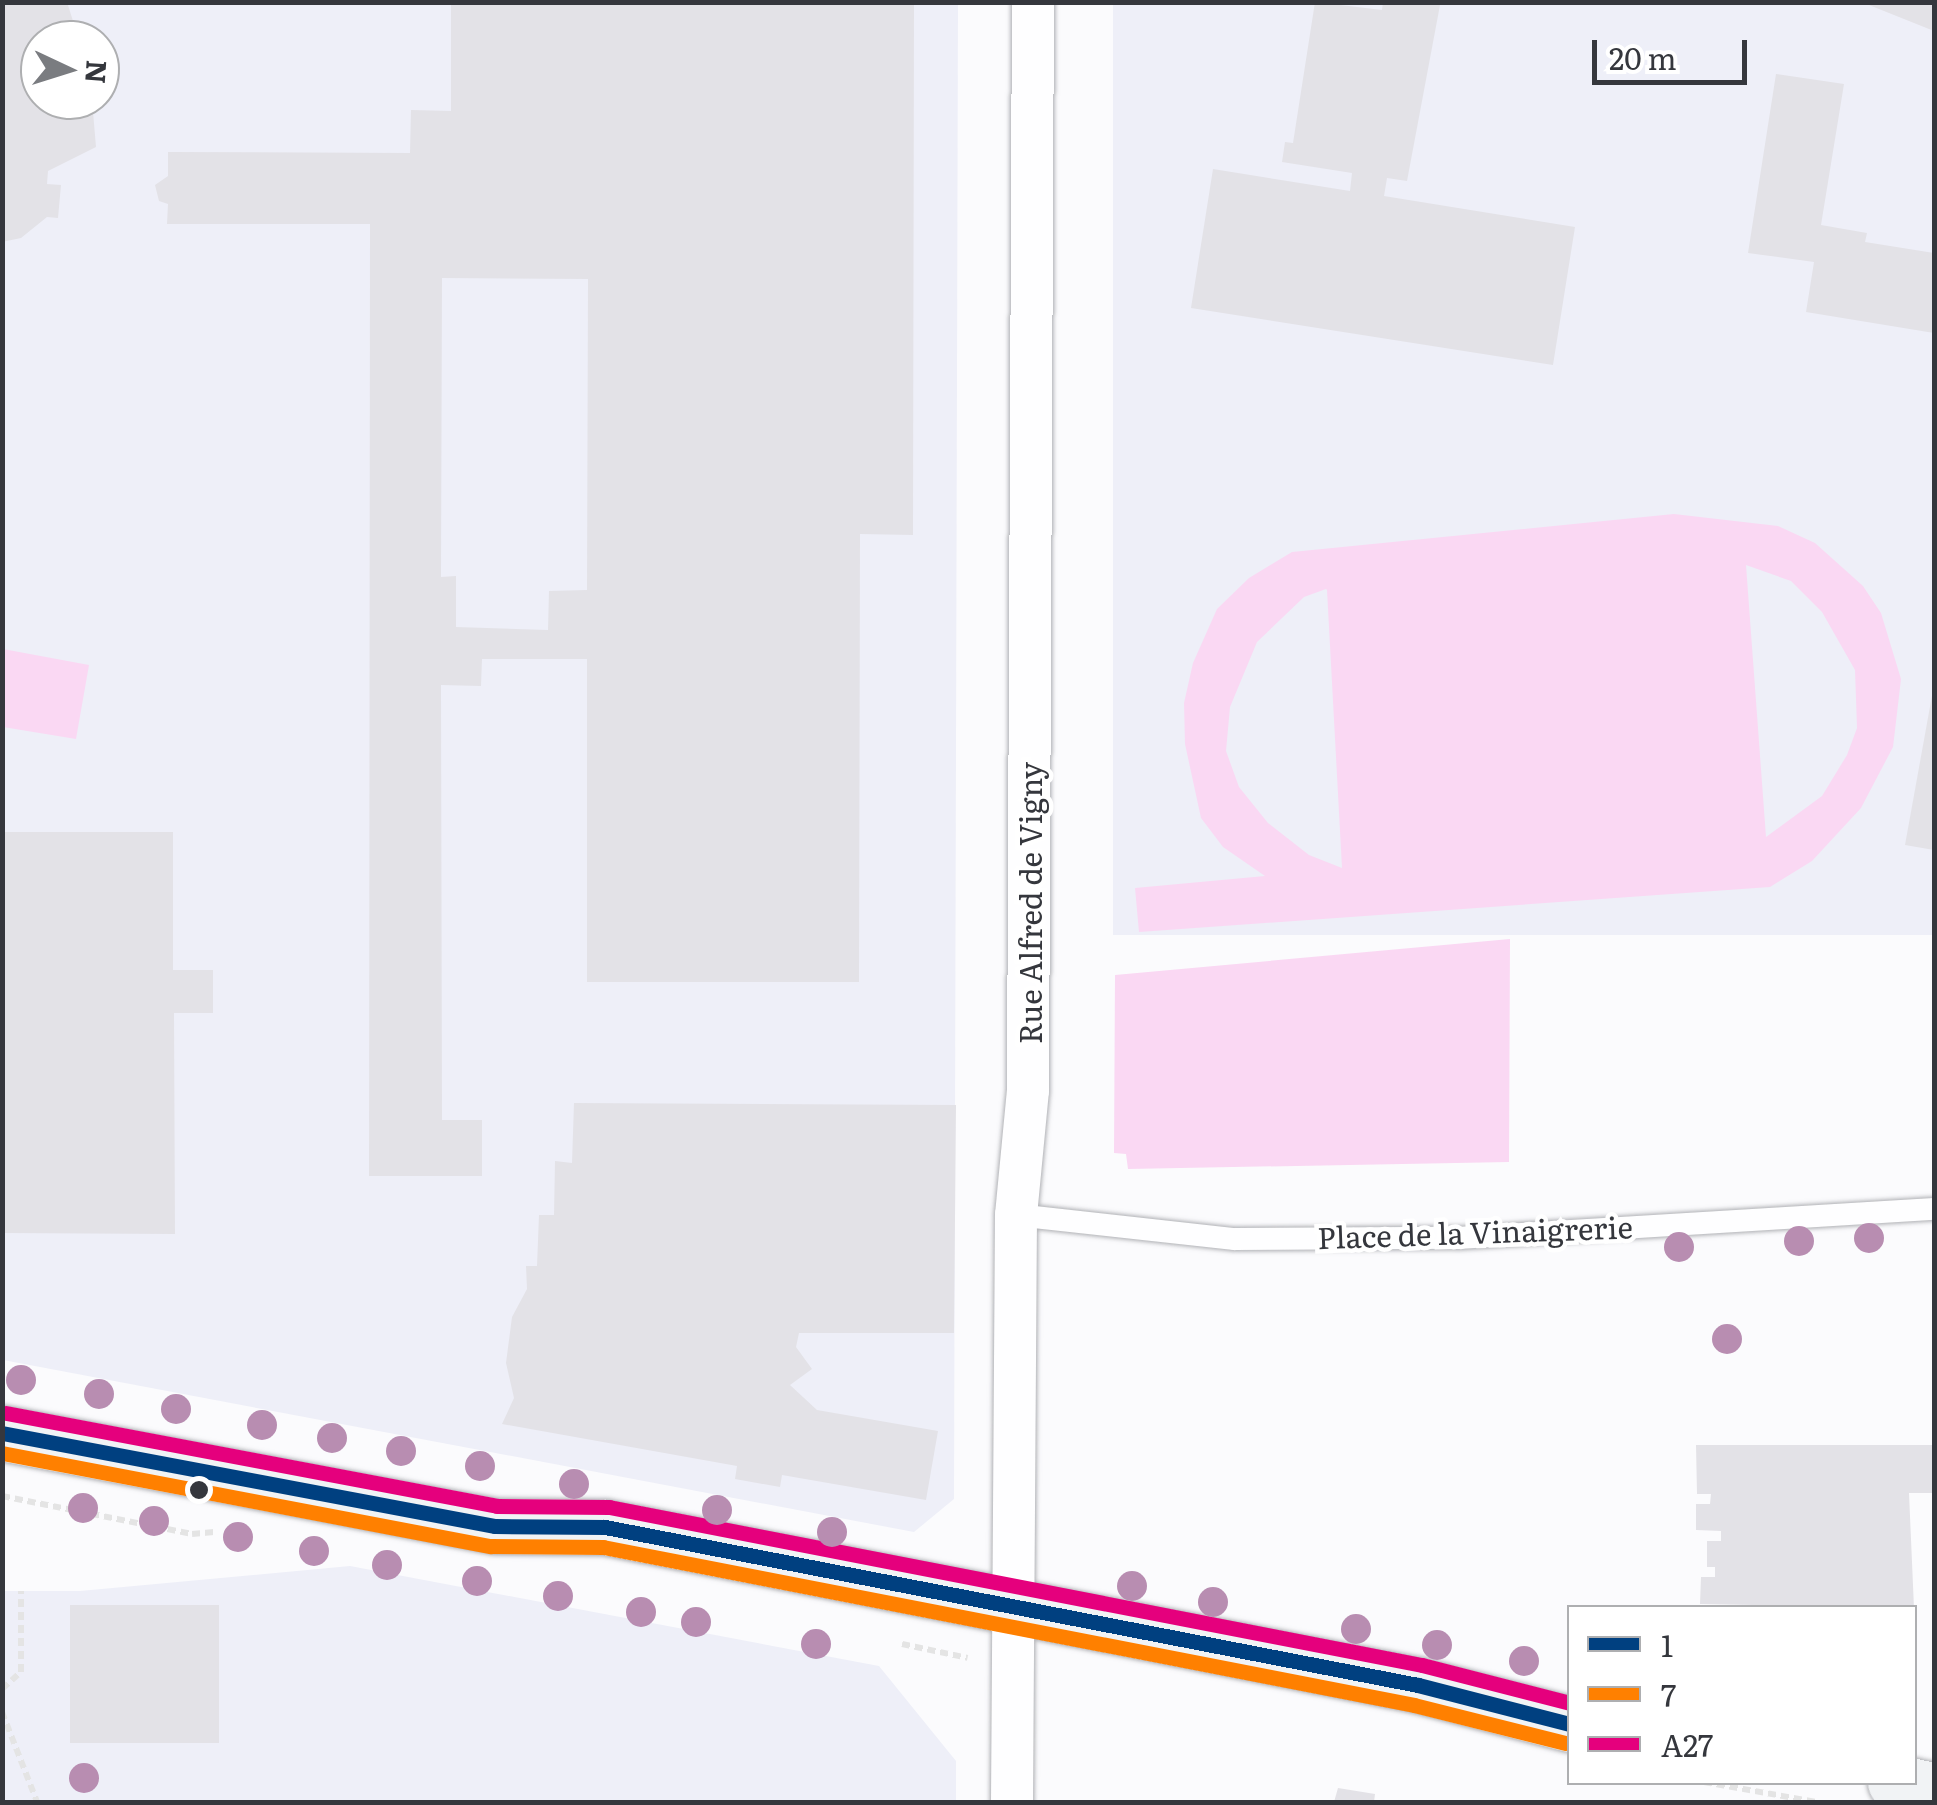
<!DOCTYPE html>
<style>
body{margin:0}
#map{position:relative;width:1937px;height:1805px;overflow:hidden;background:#fbfbfd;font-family:Literata,serif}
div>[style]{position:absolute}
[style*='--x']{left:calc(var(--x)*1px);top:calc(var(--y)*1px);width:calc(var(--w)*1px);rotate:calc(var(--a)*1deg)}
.built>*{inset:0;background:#eeeff8;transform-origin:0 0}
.green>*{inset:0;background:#fad8f3}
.building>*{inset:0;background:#e3e2e7;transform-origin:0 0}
.path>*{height:6px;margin-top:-3px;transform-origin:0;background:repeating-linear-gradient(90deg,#e4e4e4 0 8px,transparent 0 13px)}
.roads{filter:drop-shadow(0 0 2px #b1b2b6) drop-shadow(0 0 2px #b1b2b6)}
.lane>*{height:22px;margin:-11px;padding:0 11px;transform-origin:11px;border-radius:11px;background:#fefeff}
.street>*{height:42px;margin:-21px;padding:0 21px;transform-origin:21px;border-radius:21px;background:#fefeff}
.secondary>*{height:55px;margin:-27.5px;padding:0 27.5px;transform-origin:27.5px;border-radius:27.5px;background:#f1f3f5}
.bus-1>*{height:15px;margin:-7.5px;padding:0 7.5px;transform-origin:7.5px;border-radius:7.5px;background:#004080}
.bus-2>*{height:15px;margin:-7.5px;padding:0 7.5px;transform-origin:7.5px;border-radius:7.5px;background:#ff8000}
.bus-3>*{height:15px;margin:-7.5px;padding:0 7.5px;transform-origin:7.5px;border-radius:7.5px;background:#e5007d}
.trees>*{width:30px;height:30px;margin:-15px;border-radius:50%;background:#b88db1}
.dots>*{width:28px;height:28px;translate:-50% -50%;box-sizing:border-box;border:5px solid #fff;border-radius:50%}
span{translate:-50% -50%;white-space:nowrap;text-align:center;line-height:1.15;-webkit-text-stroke:9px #fff;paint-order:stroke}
.street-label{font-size:30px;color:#35373d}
.frame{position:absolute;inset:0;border:5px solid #35373d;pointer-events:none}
.legend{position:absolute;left:1567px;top:1605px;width:350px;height:180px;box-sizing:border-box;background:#fff;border:2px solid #aeafb1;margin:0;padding:12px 18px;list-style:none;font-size:30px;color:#35373d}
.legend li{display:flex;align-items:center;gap:20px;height:50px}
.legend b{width:50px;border:2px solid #aeafb1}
.north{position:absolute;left:20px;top:20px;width:100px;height:100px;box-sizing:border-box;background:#fff;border:2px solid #aeafb1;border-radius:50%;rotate:94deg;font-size:28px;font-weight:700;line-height:40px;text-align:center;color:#35373d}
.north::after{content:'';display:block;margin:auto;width:35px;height:45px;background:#7a7c80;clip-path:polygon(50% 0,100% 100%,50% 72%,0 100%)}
.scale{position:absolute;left:1592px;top:40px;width:155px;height:45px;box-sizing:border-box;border:5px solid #35373d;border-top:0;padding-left:12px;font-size:30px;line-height:35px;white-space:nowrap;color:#35373d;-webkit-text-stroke:8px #fff;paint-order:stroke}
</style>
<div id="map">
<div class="built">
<div style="clip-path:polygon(evenodd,2px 3px,958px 3px,954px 1499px,914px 1532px,3px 1360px,2px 3px,40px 40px,100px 40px,100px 100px,40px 100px,40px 40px)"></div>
<div style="left:1113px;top:3px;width:821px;height:932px"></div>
<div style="clip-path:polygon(350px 1566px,879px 1666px,956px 1761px,956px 1802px,3px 1802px,2px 1591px,80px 1591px)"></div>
</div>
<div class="green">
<div style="clip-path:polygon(evenodd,1674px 514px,1778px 526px,1815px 543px,1863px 586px,1881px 613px,1901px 679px,1893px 747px,1861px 808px,1812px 861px,1770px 887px,1139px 932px,1135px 888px,1265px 876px,1223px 847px,1201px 818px,1185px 744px,1184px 703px,1193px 663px,1217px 609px,1249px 578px,1292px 552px,1674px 514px,1746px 565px,1791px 581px,1822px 612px,1855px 670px,1857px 728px,1847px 755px,1822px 796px,1766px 837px,1746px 565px,1674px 514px,1326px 589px,1327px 590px,1342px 868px,1309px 855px,1268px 823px,1239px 787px,1226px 751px,1230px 707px,1257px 642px,1304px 597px,1326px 589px)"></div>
<div style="clip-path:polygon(3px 649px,89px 665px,76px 739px,3px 727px)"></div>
<div style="clip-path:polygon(1510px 939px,1509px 1162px,1128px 1169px,1126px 1154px,1114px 1153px,1115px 975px)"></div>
</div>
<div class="building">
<div style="clip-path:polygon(2px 2px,67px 2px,79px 40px,40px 40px,40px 100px,92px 100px,96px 147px,48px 171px,47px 184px,61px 185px,58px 218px,47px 217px,21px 238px,2px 242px)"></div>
<div style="clip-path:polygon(evenodd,451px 2px,914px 2px,913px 535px,860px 534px,859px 982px,587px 982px,587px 659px,482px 659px,481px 686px,441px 685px,442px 1120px,482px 1120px,482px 1176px,369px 1176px,370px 224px,167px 224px,168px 204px,159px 201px,155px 185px,168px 176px,168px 152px,410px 153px,411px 110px,451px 111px,451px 2px,442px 278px,588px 279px,587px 590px,549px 591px,548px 630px,456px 627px,456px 576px,441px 577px,442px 278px)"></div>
<div style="clip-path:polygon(1315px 2px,1382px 10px,1383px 2px,1440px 5px,1407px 181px,1387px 178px,1384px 196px,1575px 227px,1553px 365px,1191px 308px,1213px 169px,1350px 191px,1352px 173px,1282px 162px,1285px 142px,1293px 143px)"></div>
<div style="clip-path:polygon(1934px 2px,1934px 31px,1864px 3px,1864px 2px)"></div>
<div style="clip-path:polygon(1776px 74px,1844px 84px,1821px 225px,1867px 233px,1865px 242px,1934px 253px,1934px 333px,1806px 312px,1814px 262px,1748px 253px)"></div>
<div style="clip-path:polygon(1933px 690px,1934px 691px,1934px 850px,1905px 845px)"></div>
<div style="clip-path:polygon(2px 832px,173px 832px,173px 970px,213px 970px,213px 1013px,174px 1013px,175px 1234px,2px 1233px)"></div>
<div style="clip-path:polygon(574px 1103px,956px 1105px,954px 1333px,799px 1333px,796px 1347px,812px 1369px,790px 1385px,817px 1410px,938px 1431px,926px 1500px,782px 1475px,780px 1487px,735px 1479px,737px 1466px,502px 1424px,514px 1398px,506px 1363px,512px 1317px,527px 1289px,526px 1266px,537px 1266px,539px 1215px,554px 1215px,555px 1161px,572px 1163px)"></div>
<div style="clip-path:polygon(1696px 1445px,1933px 1445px,1934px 1493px,1909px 1493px,1914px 1608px,1700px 1604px,1701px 1577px,1715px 1577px,1715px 1567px,1707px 1567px,1707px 1541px,1721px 1541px,1721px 1531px,1696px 1530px,1696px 1504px,1710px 1504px,1711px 1494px,1697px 1494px)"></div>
<div style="left:70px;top:1605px;width:149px;height:138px"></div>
<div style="clip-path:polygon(1338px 1788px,1375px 1794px,1374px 1802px,1334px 1802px)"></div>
</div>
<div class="path">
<div style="--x:2;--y:1496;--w:194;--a:11.3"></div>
<div style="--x:192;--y:1534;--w:25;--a:-5"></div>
<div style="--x:902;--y:1644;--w:67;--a:12"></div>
<div style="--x:2;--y:1689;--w:25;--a:-42"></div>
<div style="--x:21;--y:1672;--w:81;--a:-90"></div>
<div style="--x:2;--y:1712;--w:97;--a:68.7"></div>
<div style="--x:1704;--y:1782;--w:114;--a:10.1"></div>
</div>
<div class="roads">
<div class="lane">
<div style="--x:1016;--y:1215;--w:220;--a:6.3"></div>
<div style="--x:1235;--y:1239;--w:223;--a:-0.3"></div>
<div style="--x:1458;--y:1238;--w:477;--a:-3.5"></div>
</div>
<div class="street">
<div style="--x:1012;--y:1802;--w:587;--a:-89.61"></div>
<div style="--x:1016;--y:1215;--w:126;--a:-84.5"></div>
<div style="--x:1028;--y:1090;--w:1088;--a:-89.74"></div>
</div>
<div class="secondary">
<div style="--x:2;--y:1433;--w:502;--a:10.68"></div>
<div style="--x:495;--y:1526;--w:110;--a:0.5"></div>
<div style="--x:605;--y:1527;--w:828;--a:11"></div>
<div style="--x:1418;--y:1685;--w:157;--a:14.4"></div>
<div style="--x:1895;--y:1782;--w:40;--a:12"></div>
</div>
</div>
<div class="bus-1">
<div style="--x:2;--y:1433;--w:502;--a:10.68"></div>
<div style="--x:495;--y:1526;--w:110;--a:0.5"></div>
<div style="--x:605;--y:1527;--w:828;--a:11"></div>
<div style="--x:1418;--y:1685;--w:157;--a:14.4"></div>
</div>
<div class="bus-2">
<div style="--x:2;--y:1453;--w:498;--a:10.8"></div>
<div style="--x:491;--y:1546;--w:112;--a:0.5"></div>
<div style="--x:603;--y:1547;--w:826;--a:11.02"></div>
<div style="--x:1414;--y:1705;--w:156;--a:14.1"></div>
</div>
<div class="bus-3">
<div style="--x:6;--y:1413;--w:500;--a:10.7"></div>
<div style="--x:497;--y:1506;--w:112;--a:0.5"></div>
<div style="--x:609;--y:1507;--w:828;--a:11"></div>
<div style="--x:1422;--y:1665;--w:153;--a:14.4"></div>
</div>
<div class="trees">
<div style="left:1869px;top:1238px"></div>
<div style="left:1799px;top:1241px"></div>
<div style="left:1679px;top:1247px"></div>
<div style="left:1727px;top:1339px"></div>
<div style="left:21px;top:1380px"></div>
<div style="left:99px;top:1394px"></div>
<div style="left:176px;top:1409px"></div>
<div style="left:262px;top:1425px"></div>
<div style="left:332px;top:1438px"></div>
<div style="left:401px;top:1451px"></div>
<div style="left:480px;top:1466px"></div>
<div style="left:574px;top:1484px"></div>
<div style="left:83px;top:1508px"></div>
<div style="left:717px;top:1510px"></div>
<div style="left:154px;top:1521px"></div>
<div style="left:832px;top:1532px"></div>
<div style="left:238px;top:1537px"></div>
<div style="left:314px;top:1551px"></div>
<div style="left:387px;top:1565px"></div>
<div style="left:477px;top:1581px"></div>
<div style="left:1132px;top:1586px"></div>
<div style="left:558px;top:1596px"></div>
<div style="left:1213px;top:1602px"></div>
<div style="left:641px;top:1612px"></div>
<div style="left:696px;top:1622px"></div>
<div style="left:1356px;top:1629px"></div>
<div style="left:816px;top:1644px"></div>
<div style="left:1437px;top:1645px"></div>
<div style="left:1524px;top:1661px"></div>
<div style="left:84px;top:1778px"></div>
</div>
<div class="dots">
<div style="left:199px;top:1490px;background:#35373d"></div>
</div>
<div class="street-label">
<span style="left:1029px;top:903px;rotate:-90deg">Rue Alfred de Vigny</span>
<span style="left:1475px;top:1231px;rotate:-2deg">Place de la Vinaigrerie</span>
</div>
<div class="frame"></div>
<ul class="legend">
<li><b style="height:12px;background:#004080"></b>1</li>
<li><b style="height:12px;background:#ff8000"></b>7</li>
<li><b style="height:12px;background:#e5007d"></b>A27</li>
</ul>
<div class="north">N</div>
<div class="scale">20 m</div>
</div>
